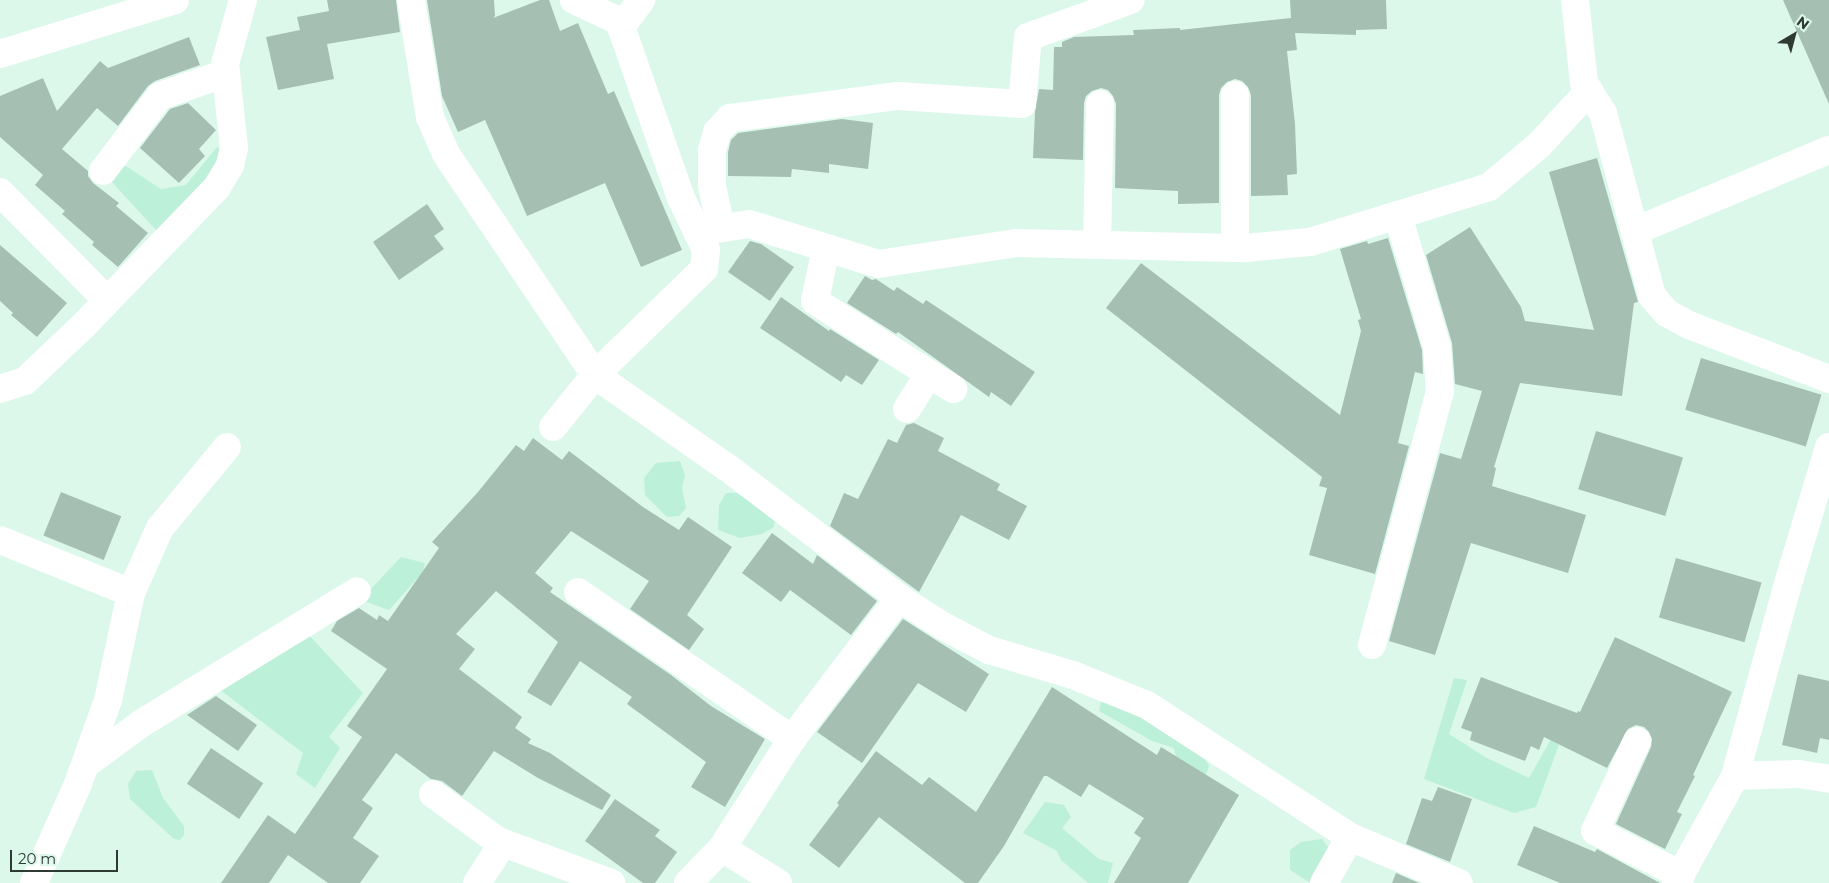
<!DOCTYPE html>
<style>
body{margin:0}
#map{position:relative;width:1829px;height:883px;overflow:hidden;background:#dcf8eb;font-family:Montserrat,sans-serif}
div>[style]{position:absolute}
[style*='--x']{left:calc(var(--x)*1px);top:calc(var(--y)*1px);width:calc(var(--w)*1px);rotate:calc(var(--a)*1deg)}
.green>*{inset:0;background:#bcf0d8}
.building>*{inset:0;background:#a5c0b3;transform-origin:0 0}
.minor>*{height:28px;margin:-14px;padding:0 14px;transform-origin:14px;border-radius:14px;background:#fff}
span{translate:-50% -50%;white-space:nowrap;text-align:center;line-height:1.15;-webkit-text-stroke:5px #dcf8eb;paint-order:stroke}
.north{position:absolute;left:1769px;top:10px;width:50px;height:50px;-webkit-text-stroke:4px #dcf8eb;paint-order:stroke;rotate:37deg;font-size:14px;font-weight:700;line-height:20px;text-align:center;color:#2f3a35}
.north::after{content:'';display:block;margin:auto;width:18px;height:22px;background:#2f3a35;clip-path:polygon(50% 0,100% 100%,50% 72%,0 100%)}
.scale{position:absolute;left:10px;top:850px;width:108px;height:22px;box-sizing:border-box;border:2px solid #2f3a35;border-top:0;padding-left:6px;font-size:15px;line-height:18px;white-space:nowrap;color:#2f3a35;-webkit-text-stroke:4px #dcf8eb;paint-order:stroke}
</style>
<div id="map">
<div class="green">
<div style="clip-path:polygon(217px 147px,222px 151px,209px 178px,157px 231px,110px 180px,121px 163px,161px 189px,186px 185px)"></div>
<div style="clip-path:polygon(680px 461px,685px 475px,682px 488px,686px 508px,679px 516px,667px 517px,645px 495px,644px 478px,656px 463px)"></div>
<div style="clip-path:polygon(726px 493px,737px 493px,775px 517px,774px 527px,762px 534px,740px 538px,718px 530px,719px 505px)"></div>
<div style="clip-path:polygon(401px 557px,425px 563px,423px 572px,389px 610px,364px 601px,368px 592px)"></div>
<div style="clip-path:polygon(305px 631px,363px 693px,329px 737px,340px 748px,315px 788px,296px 774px,303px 753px,219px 689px)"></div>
<div style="clip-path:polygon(1454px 678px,1467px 680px,1449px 734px,1485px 757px,1529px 778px,1555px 732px,1563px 734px,1536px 807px,1514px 813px,1424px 779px)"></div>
<div style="clip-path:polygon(1101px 702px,1123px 705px,1202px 753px,1209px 766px,1203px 784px,1178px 768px,1174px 748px,1152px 741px,1099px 711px)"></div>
<div style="clip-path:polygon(152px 770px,163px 798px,184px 826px,184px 835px,180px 840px,174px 839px,130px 799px,128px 784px,136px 771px)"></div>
<div style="clip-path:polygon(1045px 802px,1064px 805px,1071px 817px,1062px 828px,1099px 859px,1113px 863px,1108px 883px,1088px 883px,1061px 860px,1057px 851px,1023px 833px)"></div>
<div style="clip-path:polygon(1322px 839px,1331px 851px,1309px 882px,1290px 870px,1290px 850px,1301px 842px)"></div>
</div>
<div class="building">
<div style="clip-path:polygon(327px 0,396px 0,400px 32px,327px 44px,334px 79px,278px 90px,266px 37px,300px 30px,297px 17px,329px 11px)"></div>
<div style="clip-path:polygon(427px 0,494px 0,495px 16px,493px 18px,540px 0,549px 0,560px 31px,578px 23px,608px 94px,614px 91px,682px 250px,641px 267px,605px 183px,527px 216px,485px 120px,458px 132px,442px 96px)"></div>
<div style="clip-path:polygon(1290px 0,1386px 0,1387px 29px,1356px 30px,1356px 35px,1295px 33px,1297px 50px,1287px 51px,1295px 124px,1297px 174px,1287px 175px,1288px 195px,1251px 196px,1251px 95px,1248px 87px,1242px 81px,1235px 79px,1227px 82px,1221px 88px,1219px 95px,1219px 203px,1178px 204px,1178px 191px,1115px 188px,1116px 104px,1113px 96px,1108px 90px,1101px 88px,1092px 91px,1086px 96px,1084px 103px,1083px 160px,1033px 158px,1035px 112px,1039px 89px,1053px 90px,1054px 47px,1062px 47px,1062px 42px,1074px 37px,1134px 35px,1133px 30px,1180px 28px,1180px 30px,1291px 18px)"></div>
<div style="clip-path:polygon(1783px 0,1829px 0,1829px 104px)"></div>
<div style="clip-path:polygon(189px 37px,200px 65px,155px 81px,148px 86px,118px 126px,97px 108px,62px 149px,88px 171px,88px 176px,93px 183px,119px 203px,116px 206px,148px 233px,118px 267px,92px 245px,94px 242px,62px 214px,65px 211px,35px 185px,43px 175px,0 137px,0 96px,43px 78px,57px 111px,100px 61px,108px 68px)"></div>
<div style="clip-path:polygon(188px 103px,216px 130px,199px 149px,205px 156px,179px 183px,140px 148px,170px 109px)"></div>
<div style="clip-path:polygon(842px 119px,873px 123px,868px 169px,829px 164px,829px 173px,792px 169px,791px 177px,728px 176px,728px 152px,731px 140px,738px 133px)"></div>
<div style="clip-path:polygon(1597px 158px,1638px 302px,1634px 303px,1622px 396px,1520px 383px,1494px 467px,1496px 468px,1492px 486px,1586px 515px,1568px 573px,1471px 543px,1435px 655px,1389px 641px,1440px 453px,1461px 459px,1482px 391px,1455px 384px,1452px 343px,1426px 255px,1470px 227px,1521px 307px,1525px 321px,1594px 330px,1549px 172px)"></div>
<div style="clip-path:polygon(427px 204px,444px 229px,434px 236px,444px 249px,399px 280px,373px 242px)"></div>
<div style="clip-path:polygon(1388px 238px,1422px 350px,1423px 374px,1415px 372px,1398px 443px,1409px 446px,1375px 574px,1309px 555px,1327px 488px,1319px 486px,1322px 477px,1106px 308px,1141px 263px,1340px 415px,1361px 331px,1358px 320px,1361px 319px,1340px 249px,1367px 241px,1368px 244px)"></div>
<div style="clip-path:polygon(750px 241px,761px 244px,794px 267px,770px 301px,728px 272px)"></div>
<div style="clip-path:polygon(0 245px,67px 303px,37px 337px,11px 315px,13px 313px,0 301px)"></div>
<div style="clip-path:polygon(865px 276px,872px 280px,876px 279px,894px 291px,897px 287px,923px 304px,926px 300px,1035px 372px,1011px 406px,991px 392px,989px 397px,898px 332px,896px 334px,847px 303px)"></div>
<div style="clip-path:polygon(781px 297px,829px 331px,830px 329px,879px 360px,862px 385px,846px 375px,841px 382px,760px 328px)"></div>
<div style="left:1701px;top:358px;width:126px;height:54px;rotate:17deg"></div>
<div style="clip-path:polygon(914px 423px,944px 438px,938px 451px,1000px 484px,997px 490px,1027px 506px,1009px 540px,961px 515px,919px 592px,830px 526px,844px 493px,858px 499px,888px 439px,897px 443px,906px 425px)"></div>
<div style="left:1596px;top:431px;width:91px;height:61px;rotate:17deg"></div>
<div style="clip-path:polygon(533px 438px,562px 460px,569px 451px,643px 507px,679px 530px,688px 517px,732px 547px,687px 615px,704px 629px,689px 650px,630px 609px,649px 581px,571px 531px,535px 573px,553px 588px,550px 592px,671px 675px,711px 706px,765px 739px,725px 807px,691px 787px,706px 762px,627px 704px,632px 697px,580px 661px,551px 706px,527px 692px,558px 642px,496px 591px,456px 634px,475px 649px,459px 669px,522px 717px,515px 728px,531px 739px,528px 743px,550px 753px,611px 795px,602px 810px,538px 778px,494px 751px,462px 796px,442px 781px,431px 779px,396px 753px,362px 800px,373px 808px,353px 838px,379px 856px,360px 883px,328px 883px,288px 855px,269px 883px,221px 883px,268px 815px,295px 834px,362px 737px,347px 726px,387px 669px,331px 631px,337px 621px,359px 608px,377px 620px,379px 615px,388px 621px,439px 548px,432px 542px,478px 492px,516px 445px,524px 451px)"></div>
<div style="left:61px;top:492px;width:65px;height:47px;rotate:22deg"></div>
<div style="clip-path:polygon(772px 533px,813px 564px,817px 555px,877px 601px,851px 635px,790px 590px,781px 602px,742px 573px)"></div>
<div style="left:1676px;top:558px;width:89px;height:62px;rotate:16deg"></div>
<div style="clip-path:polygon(903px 619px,989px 674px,966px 712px,918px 683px,862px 763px,817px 732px)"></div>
<div style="clip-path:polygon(1615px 637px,1732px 692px,1693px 775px,1695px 776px,1677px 812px,1682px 814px,1665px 849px,1616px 824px,1651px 747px,1652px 739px,1649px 732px,1644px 727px,1636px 725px,1628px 729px,1607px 768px,1544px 737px,1539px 750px,1531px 746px,1525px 761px,1470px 740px,1472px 732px,1461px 728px,1481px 677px,1577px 713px,1578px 711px,1580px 712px)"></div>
<div style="clip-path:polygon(1798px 674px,1829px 681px,1829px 740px,1820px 738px,1817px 753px,1782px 745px)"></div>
<div style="clip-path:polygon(1052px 687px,1157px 755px,1161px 747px,1239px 795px,1188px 883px,1114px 883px,1141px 838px,1134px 833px,1144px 818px,1089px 784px,1081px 797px,1047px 776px,1044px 776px,1004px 846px,978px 883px,965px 883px,879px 817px,839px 868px,809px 845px,839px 805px,837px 803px,876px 751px,922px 785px,929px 777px,976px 812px)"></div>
<div style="clip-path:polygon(216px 696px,257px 725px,238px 751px,187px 715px)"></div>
<div style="left:211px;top:748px;width:63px;height:43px;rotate:34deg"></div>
<div style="clip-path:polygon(1438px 787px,1472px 799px,1450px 862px,1406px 844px,1422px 798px,1432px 801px)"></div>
<div style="clip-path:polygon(615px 799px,660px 830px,655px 836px,677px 852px,655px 883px,643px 883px,585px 841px)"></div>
<div style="clip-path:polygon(1534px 826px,1595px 852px,1597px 849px,1660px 883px,1560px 883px,1517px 865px)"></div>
<div style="clip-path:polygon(1396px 873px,1419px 883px,1392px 883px)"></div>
</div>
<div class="minor">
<div style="--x:411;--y:0;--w:119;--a:80.8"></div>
<div style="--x:430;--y:117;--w:40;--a:66.6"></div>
<div style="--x:446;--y:154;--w:267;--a:56"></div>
<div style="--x:595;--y:375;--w:152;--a:-44.2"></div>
<div style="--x:704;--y:269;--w:19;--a:-84"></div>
<div style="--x:706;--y:250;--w:58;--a:-115.7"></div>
<div style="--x:681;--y:198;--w:188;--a:-109.3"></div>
<div style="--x:619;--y:21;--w:50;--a:-155"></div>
<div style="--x:1575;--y:0;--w:83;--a:83.8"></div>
<div style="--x:1584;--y:83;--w:36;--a:58"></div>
<div style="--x:1603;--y:113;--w:189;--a:75"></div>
<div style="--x:1652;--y:296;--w:23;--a:49"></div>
<div style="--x:1667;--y:313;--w:25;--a:29"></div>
<div style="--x:1689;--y:325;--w:150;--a:21.1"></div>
<div style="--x:621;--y:27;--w:34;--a:-53"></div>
<div style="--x:0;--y:54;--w:183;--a:-17.1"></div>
<div style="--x:1235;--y:95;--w:153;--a:90"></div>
<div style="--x:103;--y:171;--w:94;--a:-52.8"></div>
<div style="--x:160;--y:96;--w:70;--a:-19.2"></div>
<div style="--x:0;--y:192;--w:152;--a:45.3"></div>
<div style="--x:721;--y:228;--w:43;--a:-102.1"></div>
<div style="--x:712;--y:186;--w:36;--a:-90"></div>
<div style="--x:712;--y:150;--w:19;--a:-74"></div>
<div style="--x:717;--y:132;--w:19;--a:-47"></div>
<div style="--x:730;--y:118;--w:169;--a:-7.5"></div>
<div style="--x:898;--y:96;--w:124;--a:3.7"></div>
<div style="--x:1022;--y:104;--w:67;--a:-84.9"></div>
<div style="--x:1028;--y:37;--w:109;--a:-19.8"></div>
<div style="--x:1635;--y:231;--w:210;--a:-22.7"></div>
<div style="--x:697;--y:232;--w:53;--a:-8.7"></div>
<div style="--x:749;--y:224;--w:135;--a:17.2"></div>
<div style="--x:878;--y:264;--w:141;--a:-8.6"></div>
<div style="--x:1017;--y:243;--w:228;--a:1.3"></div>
<div style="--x:1245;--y:248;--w:65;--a:-5.3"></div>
<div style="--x:1310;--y:242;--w:187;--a:-17.1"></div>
<div style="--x:1489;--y:187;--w:65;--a:-40"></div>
<div style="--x:1539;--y:145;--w:74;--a:-47.2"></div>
<div style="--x:1097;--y:245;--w:141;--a:-88.8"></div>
<div style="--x:826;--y:248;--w:54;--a:101.7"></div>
<div style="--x:815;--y:301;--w:164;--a:32.5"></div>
<div style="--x:0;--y:389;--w:26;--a:-18"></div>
<div style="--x:25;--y:381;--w:80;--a:-43.5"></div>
<div style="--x:83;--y:326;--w:193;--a:-46"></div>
<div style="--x:217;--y:187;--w:26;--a:-59"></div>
<div style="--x:230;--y:165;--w:17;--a:-77"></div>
<div style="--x:234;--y:148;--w:84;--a:-96.1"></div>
<div style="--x:225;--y:64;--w:66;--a:-74.3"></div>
<div style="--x:907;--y:409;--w:41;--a:-57.8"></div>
<div style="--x:553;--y:427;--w:67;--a:-51.1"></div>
<div style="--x:595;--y:375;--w:162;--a:35"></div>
<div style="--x:728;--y:468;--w:215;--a:37.2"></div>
<div style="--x:899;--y:598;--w:177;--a:127.2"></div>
<div style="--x:792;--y:739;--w:130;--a:122.7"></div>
<div style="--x:0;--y:540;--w:141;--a:22"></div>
<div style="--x:131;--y:593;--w:109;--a:102.1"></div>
<div style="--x:108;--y:700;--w:89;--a:109.7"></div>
<div style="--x:78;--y:784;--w:108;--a:114"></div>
<div style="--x:578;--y:592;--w:260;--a:34.5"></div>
<div style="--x:131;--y:593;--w:71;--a:-66"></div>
<div style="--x:160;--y:528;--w:105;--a:-50.4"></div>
<div style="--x:899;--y:598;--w:52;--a:32.5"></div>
<div style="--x:943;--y:626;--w:52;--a:27.6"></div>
<div style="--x:989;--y:650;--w:88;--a:16.6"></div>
<div style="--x:1073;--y:675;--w:80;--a:22.1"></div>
<div style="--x:1147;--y:705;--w:242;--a:33"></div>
<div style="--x:1350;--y:837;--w:53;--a:119.5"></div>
<div style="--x:1372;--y:645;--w:262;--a:-75"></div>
<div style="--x:1440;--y:392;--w:45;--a:-93.8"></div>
<div style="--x:1437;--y:347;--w:138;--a:-106.5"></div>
<div style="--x:1637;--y:741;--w:99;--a:115"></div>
<div style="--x:1595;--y:831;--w:97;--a:27.1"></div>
<div style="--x:86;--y:764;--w:69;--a:-36.2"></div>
<div style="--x:142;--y:723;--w:252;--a:-31.5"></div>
<div style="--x:1735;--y:776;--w:206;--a:-74.6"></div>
<div style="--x:1790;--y:577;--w:136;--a:-73.3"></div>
<div style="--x:433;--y:794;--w:80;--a:35.9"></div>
<div style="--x:498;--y:841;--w:121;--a:20.4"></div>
<div style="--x:1350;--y:837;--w:118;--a:22.9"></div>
<div style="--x:477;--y:883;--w:48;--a:-57"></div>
<div style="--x:688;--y:883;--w:49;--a:-45.8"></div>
<div style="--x:722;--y:848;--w:66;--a:32"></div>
<div style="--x:1676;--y:883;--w:122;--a:-61.1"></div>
<div style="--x:1735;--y:776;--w:64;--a:-1.8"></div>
<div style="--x:1799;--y:774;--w:30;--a:9"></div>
</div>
<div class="north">N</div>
<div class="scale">20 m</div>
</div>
